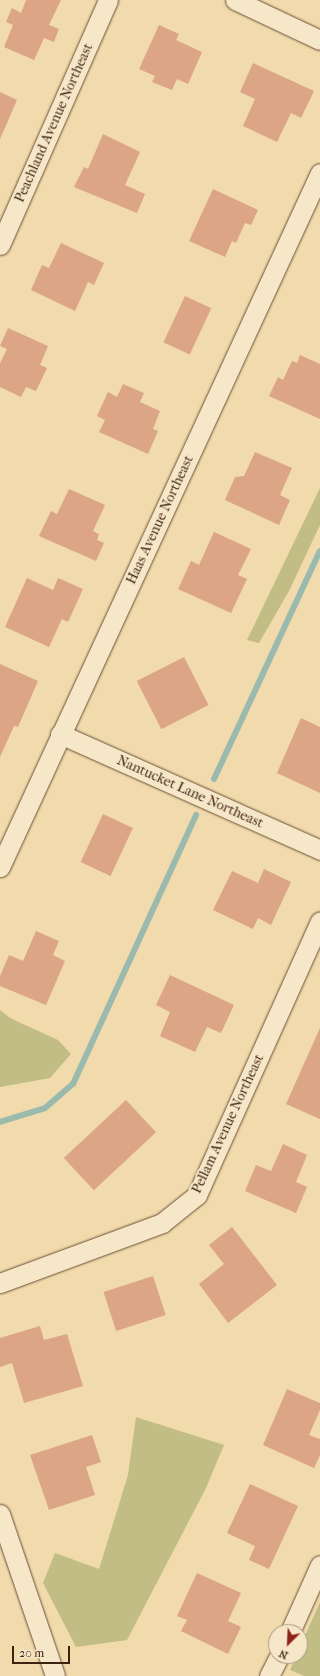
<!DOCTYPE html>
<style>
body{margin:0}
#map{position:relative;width:320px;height:1676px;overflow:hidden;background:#f1daac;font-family:"IM FELL French Canon",serif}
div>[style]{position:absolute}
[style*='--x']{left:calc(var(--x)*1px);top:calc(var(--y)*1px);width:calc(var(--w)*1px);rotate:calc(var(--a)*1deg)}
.green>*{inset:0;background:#c1bd84}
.stream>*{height:6px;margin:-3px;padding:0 3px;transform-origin:3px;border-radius:3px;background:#9bbaae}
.building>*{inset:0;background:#dba586;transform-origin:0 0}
.roads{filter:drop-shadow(0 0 1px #6b4f36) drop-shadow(0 0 1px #6b4f36)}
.minor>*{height:19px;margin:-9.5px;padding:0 9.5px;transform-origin:9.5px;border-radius:9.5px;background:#f6e7c9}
span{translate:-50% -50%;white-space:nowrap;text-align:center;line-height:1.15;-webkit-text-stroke:4px #f6e7c9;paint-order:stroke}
.street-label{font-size:14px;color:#3e210f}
.north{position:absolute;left:268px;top:1624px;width:40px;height:40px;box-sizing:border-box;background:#f6e7c9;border:1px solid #ac987f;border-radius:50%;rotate:204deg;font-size:11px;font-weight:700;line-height:16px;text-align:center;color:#3e210f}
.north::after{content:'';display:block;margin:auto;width:14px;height:18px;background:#8f2418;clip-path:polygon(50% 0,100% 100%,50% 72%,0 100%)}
.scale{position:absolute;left:12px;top:1646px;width:58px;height:18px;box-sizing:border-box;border:2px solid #3e210f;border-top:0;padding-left:5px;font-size:12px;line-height:14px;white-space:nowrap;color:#3e210f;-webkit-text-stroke:3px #f6e7c9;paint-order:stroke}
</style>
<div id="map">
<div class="green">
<div style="clip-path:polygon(320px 488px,320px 525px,289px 591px,259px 643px,247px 640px)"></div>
<div style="clip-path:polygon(0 1010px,10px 1018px,58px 1040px,71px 1054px,50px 1078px,0 1087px)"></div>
<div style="clip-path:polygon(136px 1417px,224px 1445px,206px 1488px,127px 1640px,76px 1647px,43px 1583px,55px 1553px,99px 1569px,128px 1475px)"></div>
<div style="clip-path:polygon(320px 1602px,320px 1676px,304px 1676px,290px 1670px,296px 1656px,300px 1656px,300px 1647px)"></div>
</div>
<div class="stream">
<div style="--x:214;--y:779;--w:251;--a:-65.1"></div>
<div style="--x:0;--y:1122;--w:47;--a:-17.3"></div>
<div style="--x:45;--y:1108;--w:37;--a:-41"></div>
<div style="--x:73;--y:1084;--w:296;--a:-65.4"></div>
</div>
<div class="building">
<div style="clip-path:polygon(26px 0,61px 0,49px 25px,59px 29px,54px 42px,44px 38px,34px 60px,4px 47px,13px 25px,6px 22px,12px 8px,21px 13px)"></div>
<div style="clip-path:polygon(159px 25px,179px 34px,176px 40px,202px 52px,188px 84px,177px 79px,172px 90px,152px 82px,155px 76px,139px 69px)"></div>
<div style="clip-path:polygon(253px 63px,314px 91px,301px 118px,291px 113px,277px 142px,243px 126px,255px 99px,240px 92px)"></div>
<div style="clip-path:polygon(0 92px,17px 100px,0 139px)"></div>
<div style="clip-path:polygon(103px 134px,140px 152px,125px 185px,145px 194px,137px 213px,74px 187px,84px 167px,88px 169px)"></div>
<div style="clip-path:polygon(213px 189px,258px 210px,251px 225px,245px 223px,236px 243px,232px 241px,225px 257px,189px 241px)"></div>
<div style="clip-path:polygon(61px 243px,104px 263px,94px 285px,88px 282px,75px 311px,31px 290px,42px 265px,49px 268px)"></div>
<div style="left:185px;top:296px;width:29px;height:51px;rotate:25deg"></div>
<div style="clip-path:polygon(8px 328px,48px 346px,40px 365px,47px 368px,36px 391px,26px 387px,21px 397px,0 387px,0 363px,7px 349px,0 346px)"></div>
<div style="clip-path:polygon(300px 355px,320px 364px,320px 419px,269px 396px,278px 377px,283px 380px,292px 361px,297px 363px)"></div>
<div style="clip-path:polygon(123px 384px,144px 393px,140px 402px,160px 411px,153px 429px,158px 431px,148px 454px,99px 432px,105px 420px,97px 416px,108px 392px,117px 397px)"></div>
<div style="clip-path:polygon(255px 452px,292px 468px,280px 495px,290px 500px,279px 525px,225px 500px,235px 477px,244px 476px)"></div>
<div style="clip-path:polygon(69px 489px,105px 505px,93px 531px,99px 534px,97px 540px,104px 543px,96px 561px,39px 536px,51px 511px,57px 514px)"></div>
<div style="clip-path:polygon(214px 532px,251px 549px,238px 575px,247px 579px,231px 613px,178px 589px,191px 561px,199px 565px)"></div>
<div style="clip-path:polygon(27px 578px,53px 590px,58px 578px,83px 589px,68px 622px,62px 619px,49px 647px,5px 627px)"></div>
<div style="left:184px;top:657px;width:54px;height:53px;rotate:63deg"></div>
<div style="clip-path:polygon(0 664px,38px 681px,18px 727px,14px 726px,0 757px)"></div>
<div style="clip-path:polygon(301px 718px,320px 727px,320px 793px,277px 773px)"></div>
<div style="left:103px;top:814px;width:33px;height:53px;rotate:25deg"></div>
<div style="clip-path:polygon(264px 869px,291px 882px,271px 925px,258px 918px,253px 929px,213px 910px,232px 871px,258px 883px)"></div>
<div style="clip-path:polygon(36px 931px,59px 941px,53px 955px,65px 961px,46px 1005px,0 986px,0 976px,9px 955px,23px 961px)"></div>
<div style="clip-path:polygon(170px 975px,234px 1005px,221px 1033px,207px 1027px,195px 1052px,160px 1036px,170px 1012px,156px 1005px)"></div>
<div style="clip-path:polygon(320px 1028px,320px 1119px,286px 1104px)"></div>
<div style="left:126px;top:1100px;width:44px;height:85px;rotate:47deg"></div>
<div style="clip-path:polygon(283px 1144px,307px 1155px,296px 1182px,307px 1187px,296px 1213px,245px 1191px,256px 1165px,271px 1171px)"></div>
<div style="clip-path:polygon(232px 1227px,277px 1285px,228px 1323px,199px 1284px,224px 1264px,209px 1245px)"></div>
<div style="left:153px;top:1276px;width:41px;height:52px;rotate:72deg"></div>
<div style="clip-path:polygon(40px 1326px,44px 1340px,67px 1334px,83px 1386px,24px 1403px,12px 1363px,0 1367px,0 1338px)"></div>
<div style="clip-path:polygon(287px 1389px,320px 1403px,320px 1410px,309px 1435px,320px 1439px,320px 1455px,314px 1468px,263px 1445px)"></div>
<div style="clip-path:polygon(92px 1435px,101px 1462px,86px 1467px,95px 1495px,49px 1510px,30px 1455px)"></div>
<div style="clip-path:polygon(250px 1484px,298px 1506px,269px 1569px,249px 1560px,255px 1546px,227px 1533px)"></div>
<div style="clip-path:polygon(197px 1573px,241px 1593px,228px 1621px,241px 1627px,228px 1654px,181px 1631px,187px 1620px,177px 1616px)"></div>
</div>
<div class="roads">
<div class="minor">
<div style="--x:235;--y:0;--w:94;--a:25.2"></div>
<div style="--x:0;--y:245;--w:268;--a:-66.2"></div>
<div style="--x:60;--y:734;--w:285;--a:24"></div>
<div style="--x:0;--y:867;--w:764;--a:-65.25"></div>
<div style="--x:0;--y:1283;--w:173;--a:-20.3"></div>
<div style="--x:162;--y:1223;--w:45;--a:-38.7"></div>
<div style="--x:197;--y:1195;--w:300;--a:-65.8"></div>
<div style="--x:0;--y:1514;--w:171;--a:71.2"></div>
<div style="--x:290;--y:1632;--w:73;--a:-65.9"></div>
<div style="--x:269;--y:1676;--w:22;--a:-63"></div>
</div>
</div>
<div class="street-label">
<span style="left:54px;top:123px;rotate:-66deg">Peachland Avenue Northeast</span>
<span style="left:160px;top:520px;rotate:-65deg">Haas Avenue Northeast</span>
<span style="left:190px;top:792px;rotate:24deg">Nantucket Lane Northeast</span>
<span style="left:228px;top:1124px;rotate:-65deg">Pellam Avenue Northeast</span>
</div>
<div class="north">N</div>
<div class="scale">20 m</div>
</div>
